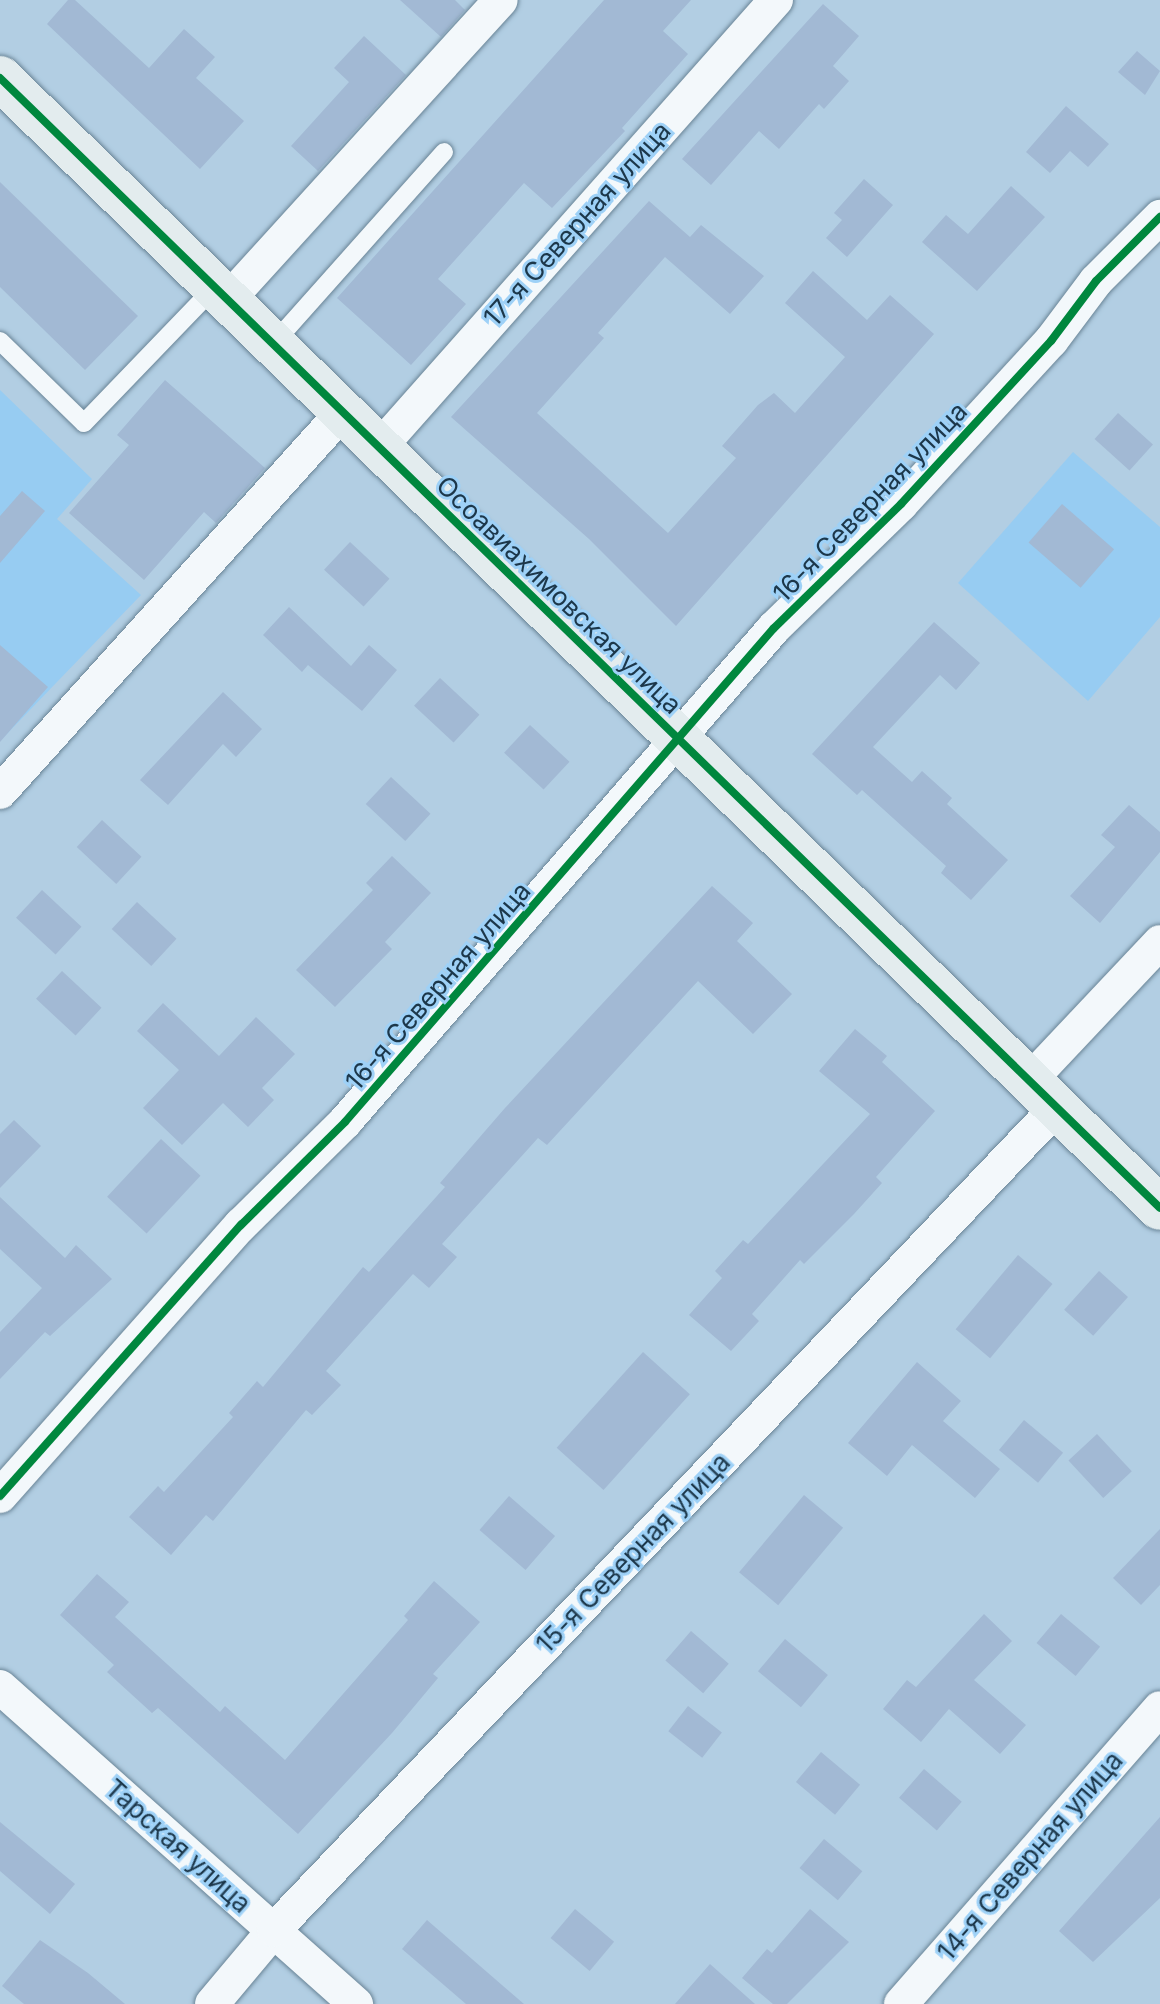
<!DOCTYPE html>
<meta charset="utf-8">
<style>
body{margin:0}
#map{position:relative;width:1160px;height:2004px;overflow:hidden;background:#b2cee3;font-family:Inter,sans-serif}
div>[style]{position:absolute}
[style*='--x']{left:calc(var(--x)*1px);top:calc(var(--y)*1px);width:calc(var(--w)*1px);rotate:calc(var(--a)*1deg)}
.built>*{inset:0;background:#97ccf2}
.building>*{inset:0;background:#a2b9d4;transform-origin:0 0}
.roads{filter:drop-shadow(0 0 2px #698496) drop-shadow(0 0 2px #698496)}
.lane>*{height:18px;margin:-9px;padding:0 9px;transform-origin:9px;border-radius:9px;background:#f3f8fb}
.street>*{height:34px;margin:-17px;padding:0 17px;transform-origin:17px;border-radius:17px;background:#f3f8fb}
.secondary>*{height:44px;margin:-22px;padding:0 22px;transform-origin:22px;border-radius:22px;background:#e3ecee}
.cycleway>*{height:8px;margin:-4px;padding:0 4px;transform-origin:4px;border-radius:4px;background:#00873e}
span{translate:-50% -50%;white-space:nowrap;text-align:center;line-height:1.15;-webkit-text-stroke:6px #9ed1f7;paint-order:stroke}
.street-label{font-size:26px;color:#1c374a}
</style>
<div id="map">
<div class="built">
<div style="clip-path:polygon(0 390px,92px 479px,57px 519px,141px 595px,0 741px)"></div>
<div style="clip-path:polygon(1073px 452px,1160px 527px,1160px 617px,1088px 701px,958px 583px)"></div>
</div>
<div class="building">
<div style="clip-path:polygon(68px 0,75px 0,149px 68px,184px 29px,215px 57px,196px 78px,244px 121px,200px 169px,47px 24px)"></div>
<div style="clip-path:polygon(400px 0,455px 0,465px 10px,441px 37px)"></div>
<div style="clip-path:polygon(604px 0,691px 0,663px 31px,688px 54px,622px 128px,625px 131px,552px 208px,524px 183px,438px 279px,466px 304px,411px 365px,337px 298px)"></div>
<div style="clip-path:polygon(823px 4px,859px 36px,833px 66px,849px 81px,824px 109px,819px 104px,779px 149px,759px 131px,711px 185px,682px 159px)"></div>
<div style="clip-path:polygon(364px 36px,406px 75px,318px 171px,291px 146px,349px 82px,334px 68px)"></div>
<div style="clip-path:polygon(1137px 51px,1160px 71px,1145px 95px,1118px 72px)"></div>
<div style="clip-path:polygon(1066px 106px,1109px 144px,1088px 167px,1070px 151px,1050px 173px,1026px 152px)"></div>
<div style="clip-path:polygon(864px 179px,893px 205px,847px 257px,826px 238px,842px 220px,834px 213px)"></div>
<div style="clip-path:polygon(0 182px,138px 316px,85px 370px,0 287px)"></div>
<div style="clip-path:polygon(1011px 186px,1045px 217px,977px 291px,922px 242px,946px 215px,968px 234px)"></div>
<div style="clip-path:polygon(649px 201px,690px 237px,701px 225px,764px 276px,730px 314px,665px 257px,598px 333px,604px 338px,537px 413px,668px 533px,736px 458px,722px 446px,758px 405px,774px 393px,795px 413px,845px 357px,785px 303px,813px 271px,867px 320px,890px 295px,934px 334px,676px 626px,589px 539px,451px 417px)"></div>
<div style="clip-path:polygon(165px 380px,265px 468px,216px 523px,204px 512px,144px 580px,69px 513px,129px 445px,117px 435px)"></div>
<div style="left:1118px;top:413px;width:47px;height:35px;rotate:42deg"></div>
<div style="clip-path:polygon(22px 491px,45px 511px,0 563px,0 516px)"></div>
<div style="left:1062px;top:504px;width:69px;height:51px;rotate:41deg"></div>
<div style="left:350px;top:542px;width:54px;height:38px;rotate:43deg"></div>
<div style="clip-path:polygon(289px 607px,351px 666px,369px 645px,397px 670px,362px 711px,308px 665px,302px 672px,263px 635px)"></div>
<div style="clip-path:polygon(934px 622px,980px 663px,956px 690px,940px 675px,873px 747px,912px 782px,922px 771px,952px 798px,947px 804px,1008px 860px,971px 900px,941px 873px,946px 866px,862px 790px,857px 795px,812px 754px)"></div>
<div style="clip-path:polygon(0 645px,48px 687px,0 742px)"></div>
<div style="left:440px;top:678px;width:54px;height:38px;rotate:43deg"></div>
<div style="clip-path:polygon(223px 692px,262px 729px,236px 757px,223px 744px,168px 805px,140px 780px)"></div>
<div style="left:530px;top:725px;width:54px;height:38px;rotate:43deg"></div>
<div style="left:391px;top:777px;width:54px;height:37px;rotate:43deg"></div>
<div style="clip-path:polygon(1129px 805px,1160px 832px,1160px 852px,1100px 923px,1070px 896px,1115px 847px,1101px 835px)"></div>
<div style="left:102px;top:820px;width:54px;height:37px;rotate:43deg"></div>
<div style="clip-path:polygon(392px 856px,431px 893px,385px 942px,392px 949px,335px 1007px,296px 970px,373px 890px,366px 883px)"></div>
<div style="clip-path:polygon(712px 886px,753px 923px,737px 941px,792px 994px,753px 1034px,698px 981px,547px 1145px,538px 1138px,442px 1244px,457px 1257px,429px 1288px,413px 1274px,326px 1371px,341px 1385px,312px 1415px,306px 1410px,213px 1521px,206px 1515px,171px 1555px,129px 1517px,158px 1486px,164px 1492px,233px 1417px,229px 1413px,257px 1381px,263px 1387px,363px 1267px,369px 1272px,445px 1187px,440px 1183px,505px 1108px)"></div>
<div style="left:42px;top:890px;width:54px;height:38px;rotate:43deg"></div>
<div style="left:137px;top:902px;width:54px;height:37px;rotate:43deg"></div>
<div style="left:62px;top:971px;width:54px;height:38px;rotate:43deg"></div>
<div style="clip-path:polygon(163px 1003px,219px 1056px,256px 1017px,295px 1054px,262px 1088px,274px 1100px,248px 1127px,223px 1103px,182px 1145px,143px 1108px,179px 1070px,137px 1031px)"></div>
<div style="clip-path:polygon(855px 1029px,887px 1056px,882px 1062px,935px 1111px,876px 1177px,882px 1183px,854px 1214px,804px 1264px,800px 1260px,752px 1314px,759px 1321px,731px 1351px,689px 1315px,722px 1278px,715px 1271px,743px 1240px,748px 1244px,870px 1114px,819px 1071px)"></div>
<div style="clip-path:polygon(14px 1120px,41px 1146px,0 1188px,0 1134px)"></div>
<div style="left:161px;top:1139px;width:54px;height:79px;rotate:43deg"></div>
<div style="clip-path:polygon(0 1197px,65px 1258px,76px 1245px,112px 1279px,50px 1336px,45px 1332px,0 1379px,0 1332px,42px 1288px,0 1249px)"></div>
<div style="left:1018px;top:1255px;width:45px;height:97px;rotate:40deg"></div>
<div style="left:1099px;top:1271px;width:39px;height:52px;rotate:42deg"></div>
<div style="left:643px;top:1352px;width:63px;height:129px;rotate:42deg"></div>
<div style="clip-path:polygon(917px 1362px,961px 1401px,943px 1421px,1000px 1469px,975px 1498px,912px 1445px,887px 1476px,848px 1443px)"></div>
<div style="left:1024px;top:1420px;width:51px;height:39px;rotate:40deg"></div>
<div style="left:1097px;top:1434px;width:51px;height:39px;rotate:47deg"></div>
<div style="left:804px;top:1495px;width:51px;height:101px;rotate:40deg"></div>
<div style="left:509px;top:1496px;width:61px;height:45px;rotate:41deg"></div>
<div style="clip-path:polygon(1160px 1529px,1160px 1585px,1141px 1605px,1113px 1578px)"></div>
<div style="clip-path:polygon(97px 1574px,129px 1602px,115px 1617px,220px 1712px,225px 1706px,285px 1760px,408px 1620px,404px 1616px,434px 1581px,480px 1622px,433px 1674px,438px 1678px,392px 1733px,298px 1834px,158px 1708px,152px 1713px,107px 1672px,114px 1665px,60px 1615px)"></div>
<div style="clip-path:polygon(984px 1614px,1012px 1641px,974px 1680px,1026px 1725px,1000px 1754px,949px 1709px,921px 1742px,883px 1709px,907px 1680px,916px 1687px)"></div>
<div style="left:1061px;top:1614px;width:51px;height:38px;rotate:40deg"></div>
<div style="left:691px;top:1631px;width:50px;height:39px;rotate:41deg"></div>
<div style="left:785px;top:1639px;width:56px;height:42px;rotate:40deg"></div>
<div style="left:688px;top:1706px;width:43px;height:32px;rotate:38deg"></div>
<div style="left:821px;top:1752px;width:51px;height:39px;rotate:40deg"></div>
<div style="left:924px;top:1769px;width:50px;height:38px;rotate:41deg"></div>
<div style="clip-path:polygon(1160px 1817px,1160px 1898px,1093px 1962px,1059px 1931px)"></div>
<div style="clip-path:polygon(0 1822px,75px 1884px,50px 1914px,0 1871px)"></div>
<div style="left:824px;top:1839px;width:50px;height:38px;rotate:40deg"></div>
<div style="left:575px;top:1909px;width:51px;height:38px;rotate:40deg"></div>
<div style="clip-path:polygon(810px 1909px,849px 1942px,787px 2004px,773px 2004px,742px 1978px,767px 1949px,772px 1953px)"></div>
<div style="clip-path:polygon(427px 1920px,524px 2004px,466px 2004px,402px 1949px)"></div>
<div style="clip-path:polygon(40px 1940px,88px 1973px,125px 2004px,24px 2004px,2px 1986px)"></div>
<div style="clip-path:polygon(710px 1964px,755px 2004px,675px 2004px)"></div>
</div>
<div class="roads">
<div class="lane">
<div style="--x:0;--y:341;--w:117;--a:44.3"></div>
<div style="--x:84;--y:423;--w:186;--a:-46.1"></div>
<div style="--x:273;--y:344;--w:257;--a:-48.3"></div>
</div>
<div class="street">
<div style="--x:226;--y:302;--w:408;--a:-47.7"></div>
<div style="--x:378;--y:449;--w:600;--a:-48.45"></div>
<div style="--x:0;--y:792;--w:510;--a:-47.94"></div>
<div style="--x:1031;--y:1079;--w:188;--a:-46.7"></div>
<div style="--x:0;--y:1496;--w:363;--a:-48.4"></div>
<div style="--x:241;--y:1225;--w:146;--a:-44.7"></div>
<div style="--x:345;--y:1122;--w:654;--a:-49.03"></div>
<div style="--x:774;--y:628;--w:177;--a:-44.3"></div>
<div style="--x:901;--y:504;--w:222;--a:-47.4"></div>
<div style="--x:1051;--y:341;--w:75;--a:-53.1"></div>
<div style="--x:1096;--y:281;--w:91;--a:-45"></div>
<div style="--x:0;--y:1687;--w:477;--a:41.7"></div>
<div style="--x:212;--y:2004;--w:97;--a:-50"></div>
<div style="--x:274;--y:1930;--w:1137;--a:-46.42"></div>
<div style="--x:901;--y:2004;--w:393;--a:-48.8"></div>
</div>
<div class="secondary">
<div style="--x:0;--y:78;--w:1619;--a:44.25"></div>
</div>
</div>
<div class="cycleway">
<div style="--x:0;--y:78;--w:1619;--a:44.25"></div>
<div style="--x:0;--y:1496;--w:363;--a:-48.4"></div>
<div style="--x:241;--y:1225;--w:146;--a:-44.7"></div>
<div style="--x:345;--y:1122;--w:654;--a:-49.03"></div>
<div style="--x:774;--y:628;--w:177;--a:-44.3"></div>
<div style="--x:901;--y:504;--w:222;--a:-47.4"></div>
<div style="--x:1051;--y:341;--w:75;--a:-53.1"></div>
<div style="--x:1096;--y:281;--w:91;--a:-45"></div>
</div>
<div class="street-label">
<span style="left:577px;top:224px;rotate:-48deg">17-я Северная улица</span>
<span style="left:870px;top:502px;rotate:-46deg">16-я Северная улица</span>
<span style="left:559px;top:595px;rotate:44deg">Осоавиахимовская улица</span>
<span style="left:438px;top:986px;rotate:-49deg">16-я Северная улица</span>
<span style="left:633px;top:1553px;rotate:-46deg">15-я Северная улица</span>
<span style="left:178px;top:1846px;rotate:42deg">Тарская улица</span>
<span style="left:1030px;top:1856px;rotate:-49deg">14-я Северная улица</span>
</div>
</div>
